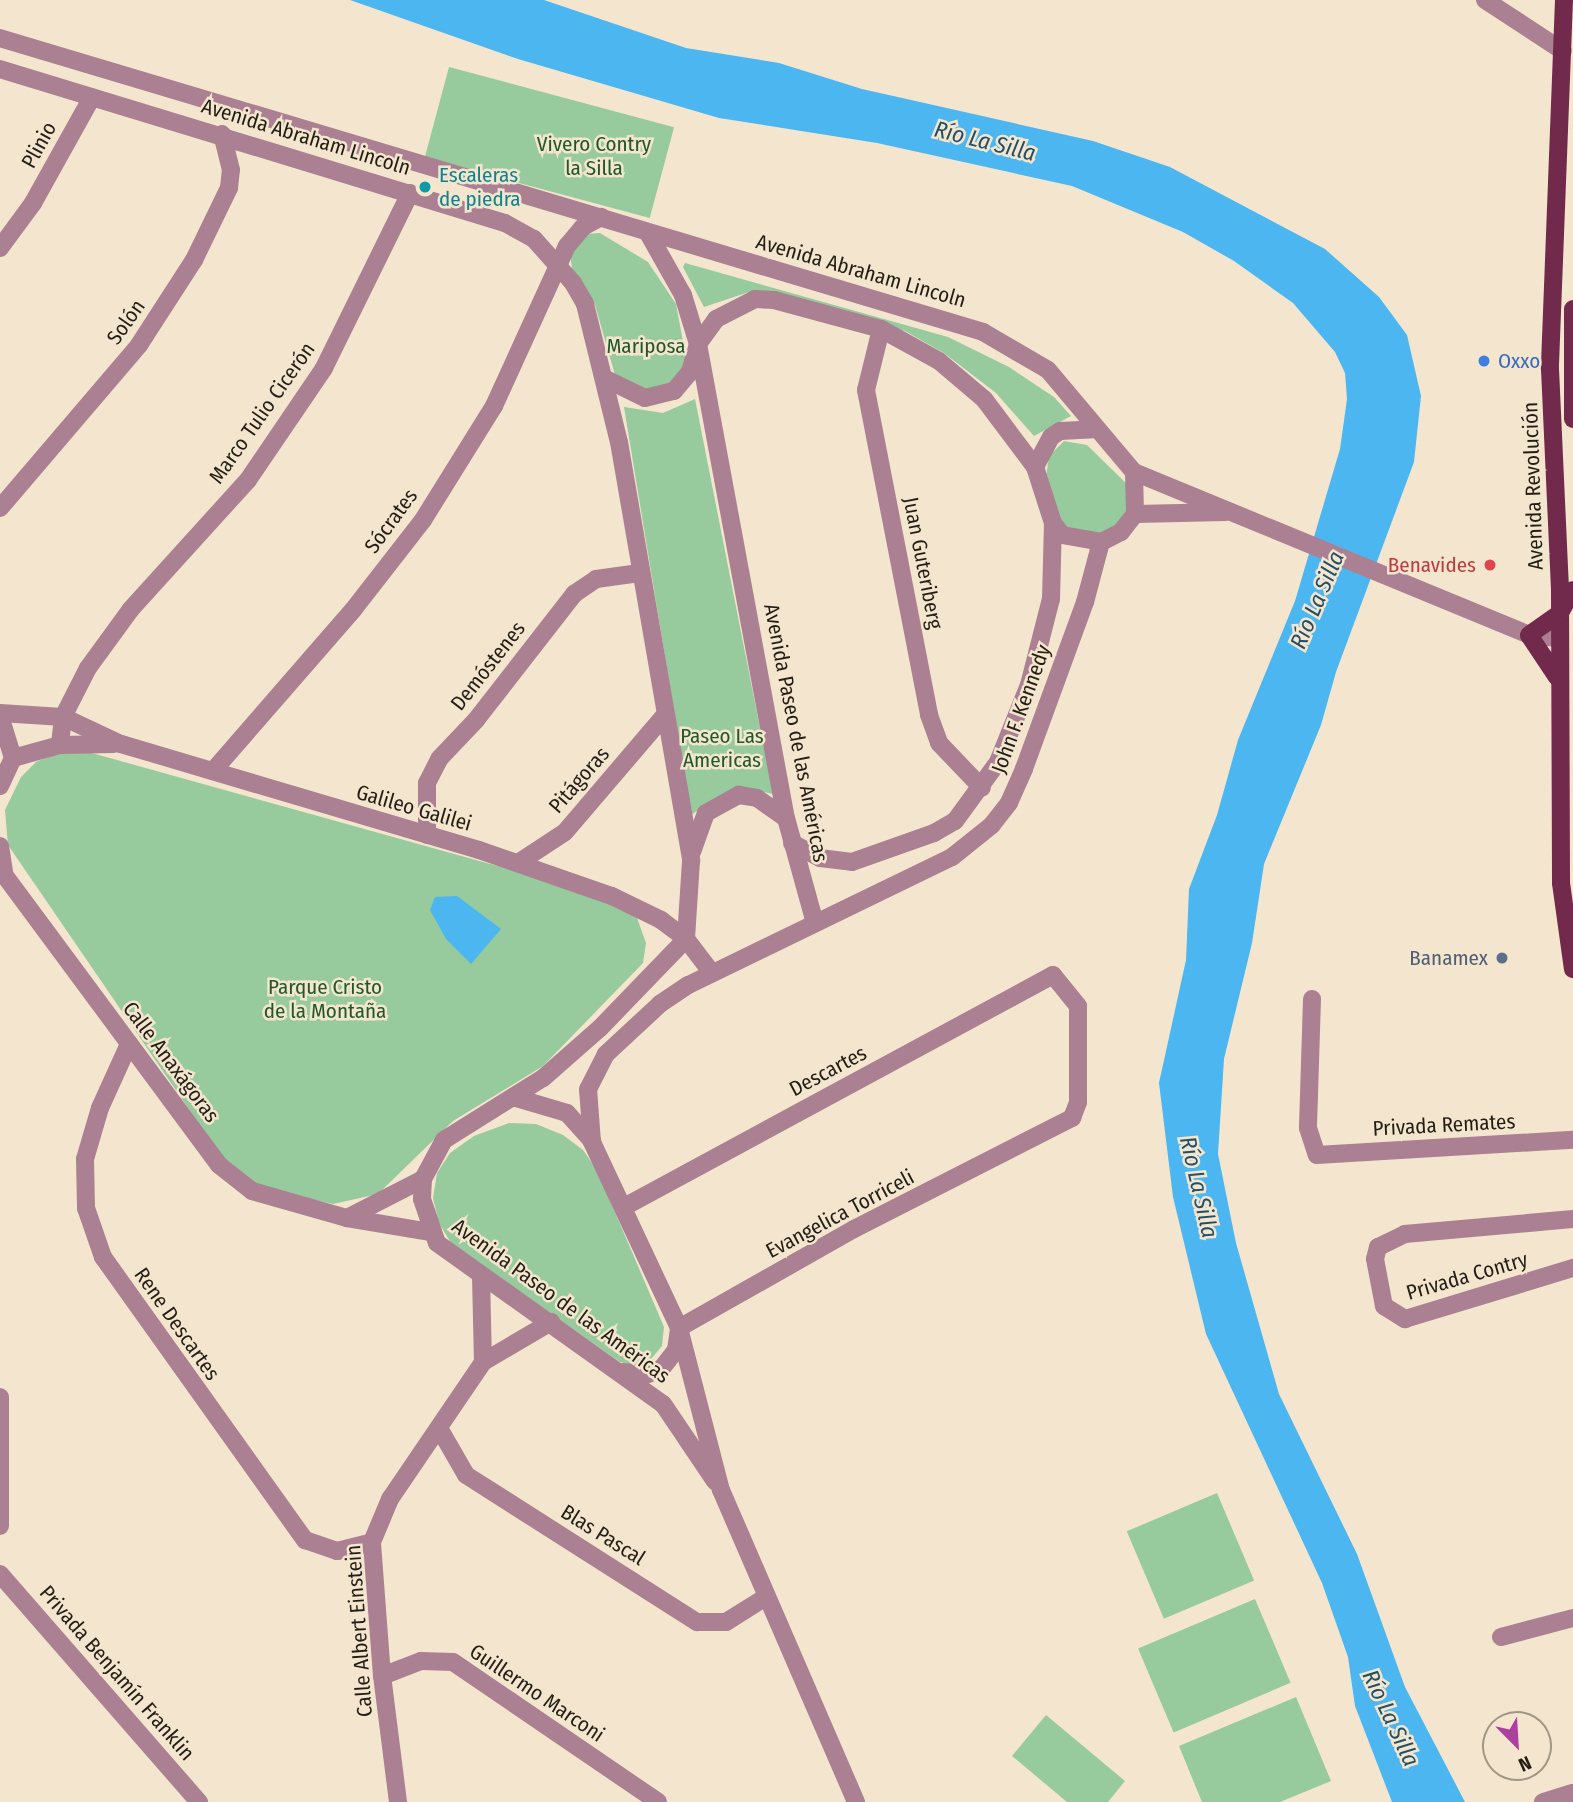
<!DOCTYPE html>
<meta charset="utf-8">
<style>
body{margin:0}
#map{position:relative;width:1573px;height:1802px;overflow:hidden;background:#f4e6ce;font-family:"Fira Sans Condensed",sans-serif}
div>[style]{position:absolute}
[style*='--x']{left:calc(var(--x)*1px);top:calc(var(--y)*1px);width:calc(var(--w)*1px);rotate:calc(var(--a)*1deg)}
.green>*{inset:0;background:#97ca9c;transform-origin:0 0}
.water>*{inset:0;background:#4bb6f0}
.minor>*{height:18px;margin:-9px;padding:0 9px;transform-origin:9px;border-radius:9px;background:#ab8092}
.major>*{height:18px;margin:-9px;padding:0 9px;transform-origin:9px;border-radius:9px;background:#71294c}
.dots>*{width:19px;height:19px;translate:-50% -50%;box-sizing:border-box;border:4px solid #f4e6ce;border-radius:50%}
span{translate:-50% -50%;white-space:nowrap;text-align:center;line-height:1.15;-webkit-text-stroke:5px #f4e6ce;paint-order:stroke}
.street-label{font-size:21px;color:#231e15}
.park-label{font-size:21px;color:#1f582a}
.culture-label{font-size:21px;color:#0d838f}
.left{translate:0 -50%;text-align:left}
.shop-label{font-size:21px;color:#366cbe}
.health-label{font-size:21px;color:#be3a42}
.right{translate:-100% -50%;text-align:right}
.service-label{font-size:21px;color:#4e5e75}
.water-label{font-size:23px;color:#234e67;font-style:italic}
.north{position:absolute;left:1482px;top:1711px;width:70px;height:70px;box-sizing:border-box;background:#f4e6ce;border:2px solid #a09684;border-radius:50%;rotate:156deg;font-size:19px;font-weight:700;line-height:28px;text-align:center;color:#231e15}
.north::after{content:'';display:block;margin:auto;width:24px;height:32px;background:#ad3f9e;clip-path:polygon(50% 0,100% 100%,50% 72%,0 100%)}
</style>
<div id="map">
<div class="green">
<div style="left:449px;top:67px;width:233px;height:94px;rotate:15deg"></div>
<div style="clip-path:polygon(600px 233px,648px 262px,676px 304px,687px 363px,676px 380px,653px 393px,615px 375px,595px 305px,572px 269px,570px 253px,585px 234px)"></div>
<div style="clip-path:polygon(685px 263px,948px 337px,1009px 367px,1054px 397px,1071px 416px,1034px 436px,996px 393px,944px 353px,905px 331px,749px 292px,704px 307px,683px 267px)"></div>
<div style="clip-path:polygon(695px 399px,773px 794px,746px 788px,718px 797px,691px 815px,624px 407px,663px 413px)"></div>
<div style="clip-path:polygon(1064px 441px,1087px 445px,1135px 492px,1121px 524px,1101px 538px,1066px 536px,1046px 477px,1049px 456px)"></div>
<div style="clip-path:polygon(81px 750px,602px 895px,636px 915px,646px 943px,643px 963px,543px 1066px,453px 1121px,378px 1194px,333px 1204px,261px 1188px,223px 1159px,8px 845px,5px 810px,21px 777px,36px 762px,59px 752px)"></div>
<div style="clip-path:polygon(509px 1123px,536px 1124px,563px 1135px,583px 1150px,597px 1170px,664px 1327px,662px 1346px,651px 1359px,634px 1365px,620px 1362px,451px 1243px,439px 1223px,433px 1198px,437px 1173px,450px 1153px,474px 1136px)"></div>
<div style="left:1217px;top:1493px;width:95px;height:98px;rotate:67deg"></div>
<div style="left:1255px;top:1599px;width:91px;height:127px;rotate:67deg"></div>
<div style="clip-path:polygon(1296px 1697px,1331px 1781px,1280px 1802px,1202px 1802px,1179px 1746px)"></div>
<div style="clip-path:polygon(1046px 1715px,1125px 1781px,1108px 1802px,1067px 1802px,1012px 1756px)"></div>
</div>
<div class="water">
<div style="clip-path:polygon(350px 0,544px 0,686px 48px,779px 63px,862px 89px,1093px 141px,1170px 167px,1325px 249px,1379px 297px,1407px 335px,1421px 396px,1414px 462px,1336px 672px,1321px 725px,1264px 864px,1252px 943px,1224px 1059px,1218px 1154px,1236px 1243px,1279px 1394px,1357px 1554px,1405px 1687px,1465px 1802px,1392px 1802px,1355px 1706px,1348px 1657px,1322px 1583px,1206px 1334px,1173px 1197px,1159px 1083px,1186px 960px,1189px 889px,1217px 815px,1238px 740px,1295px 601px,1340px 449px,1347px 399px,1345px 373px,1335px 352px,1293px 303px,1234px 261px,1183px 232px,1072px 186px,877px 143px,719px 118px,518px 59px)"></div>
<div style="clip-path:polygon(457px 896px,501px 929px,471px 964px,446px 939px,430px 910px,435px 897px)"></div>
</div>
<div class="minor">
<div style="--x:1485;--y:0;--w:93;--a:33.2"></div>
<div style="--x:0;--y:38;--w:1026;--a:16.65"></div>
<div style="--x:983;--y:332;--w:75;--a:30.3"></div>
<div style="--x:1048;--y:370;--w:133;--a:49.9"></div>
<div style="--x:1134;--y:472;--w:42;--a:88.6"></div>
<div style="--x:1135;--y:514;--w:23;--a:128"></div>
<div style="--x:1121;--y:532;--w:22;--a:153"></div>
<div style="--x:1101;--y:542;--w:62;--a:104.9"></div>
<div style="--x:1085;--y:602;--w:178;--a:110.1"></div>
<div style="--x:1024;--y:769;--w:37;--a:114"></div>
<div style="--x:1009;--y:803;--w:28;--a:128"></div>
<div style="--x:992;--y:825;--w:51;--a:141.3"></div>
<div style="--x:952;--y:857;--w:293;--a:154.1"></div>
<div style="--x:688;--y:985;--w:34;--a:146"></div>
<div style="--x:660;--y:1004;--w:74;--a:137.2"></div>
<div style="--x:606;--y:1054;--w:39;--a:117"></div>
<div style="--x:588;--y:1089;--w:53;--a:85.7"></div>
<div style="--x:592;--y:1142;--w:205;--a:64.9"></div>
<div style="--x:679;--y:1328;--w:167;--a:75.5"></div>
<div style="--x:721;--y:1490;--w:340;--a:66.6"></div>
<div style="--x:0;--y:69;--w:528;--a:16.96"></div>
<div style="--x:505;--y:223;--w:33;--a:29"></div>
<div style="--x:534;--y:239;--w:59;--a:48.4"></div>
<div style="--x:573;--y:283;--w:24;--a:60"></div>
<div style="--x:585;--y:304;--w:142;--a:76.2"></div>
<div style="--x:619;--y:442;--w:425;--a:80.2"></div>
<div style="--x:691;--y:861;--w:78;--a:93.7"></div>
<div style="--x:686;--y:939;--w:124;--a:134"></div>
<div style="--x:600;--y:1028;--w:76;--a:138.7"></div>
<div style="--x:543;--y:1078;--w:117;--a:147.9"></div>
<div style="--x:444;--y:1140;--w:44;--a:118.3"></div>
<div style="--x:423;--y:1179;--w:20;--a:93"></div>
<div style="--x:422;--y:1199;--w:46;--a:71.2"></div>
<div style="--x:437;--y:1243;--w:277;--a:35.5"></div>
<div style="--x:663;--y:1404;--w:93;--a:56"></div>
<div style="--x:648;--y:233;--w:71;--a:60.6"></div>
<div style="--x:683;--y:295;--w:51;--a:73"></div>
<div style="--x:698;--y:344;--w:482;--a:79.5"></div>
<div style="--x:786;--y:818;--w:106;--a:74.6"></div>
<div style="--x:0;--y:248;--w:56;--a:-53.7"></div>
<div style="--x:33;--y:203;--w:121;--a:-60.9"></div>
<div style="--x:881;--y:329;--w:63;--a:103.8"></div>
<div style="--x:866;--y:390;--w:331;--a:79"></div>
<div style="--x:929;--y:715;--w:30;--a:70"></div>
<div style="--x:939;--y:743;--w:62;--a:46.3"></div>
<div style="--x:606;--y:379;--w:43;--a:26"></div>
<div style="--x:645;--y:398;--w:30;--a:-14"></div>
<div style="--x:674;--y:391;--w:25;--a:-50"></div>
<div style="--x:690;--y:372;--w:29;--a:-74"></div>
<div style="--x:698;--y:344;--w:31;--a:-54"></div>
<div style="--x:716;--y:319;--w:44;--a:-27.1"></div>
<div style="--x:755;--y:299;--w:19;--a:3"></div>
<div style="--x:774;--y:300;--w:111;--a:15.2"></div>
<div style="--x:881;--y:329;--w:66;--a:28.9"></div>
<div style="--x:939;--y:361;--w:59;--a:40.2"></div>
<div style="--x:984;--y:399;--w:85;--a:53.1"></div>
<div style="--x:1035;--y:467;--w:59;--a:72.2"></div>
<div style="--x:1053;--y:523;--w:15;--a:53"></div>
<div style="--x:1062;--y:535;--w:40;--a:10"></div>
<div style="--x:1035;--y:467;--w:34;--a:-62"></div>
<div style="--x:1051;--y:437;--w:11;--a:-34"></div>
<div style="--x:1060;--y:431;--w:34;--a:-3"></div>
<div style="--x:1134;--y:472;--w:427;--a:22.4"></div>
<div style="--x:1529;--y:635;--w:31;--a:6"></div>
<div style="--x:0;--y:508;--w:214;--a:-49.5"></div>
<div style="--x:139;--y:345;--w:101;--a:-57.1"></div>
<div style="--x:194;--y:260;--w:80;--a:-64.1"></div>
<div style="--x:229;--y:188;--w:18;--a:-84"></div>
<div style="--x:231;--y:170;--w:37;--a:-104"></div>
<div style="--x:1135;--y:514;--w:91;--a:-1.3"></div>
<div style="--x:0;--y:713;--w:63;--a:3.6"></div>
<div style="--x:63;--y:717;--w:64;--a:25"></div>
<div style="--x:121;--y:744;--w:373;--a:16.5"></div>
<div style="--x:479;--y:850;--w:141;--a:19.1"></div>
<div style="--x:612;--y:896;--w:55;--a:26.1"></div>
<div style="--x:661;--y:920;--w:31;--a:37"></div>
<div style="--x:686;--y:939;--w:43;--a:52.6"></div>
<div style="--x:0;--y:716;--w:44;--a:72.8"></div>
<div style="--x:13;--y:758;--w:31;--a:115"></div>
<div style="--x:60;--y:745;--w:28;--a:-84"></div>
<div style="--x:63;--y:717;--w:55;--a:-63"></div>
<div style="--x:88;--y:668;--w:73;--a:-53.9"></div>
<div style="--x:131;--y:609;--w:174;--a:-47.8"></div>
<div style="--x:248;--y:480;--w:135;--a:-55.8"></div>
<div style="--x:324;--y:368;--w:195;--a:-63.8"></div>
<div style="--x:13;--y:758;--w:49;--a:-15.5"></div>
<div style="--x:60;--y:745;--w:54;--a:-1.1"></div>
<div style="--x:213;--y:771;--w:213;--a:-49"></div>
<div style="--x:353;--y:610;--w:114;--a:-52.1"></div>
<div style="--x:423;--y:520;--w:134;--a:-58.1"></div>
<div style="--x:494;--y:406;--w:176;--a:-65.5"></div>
<div style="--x:567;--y:246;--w:25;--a:-50"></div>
<div style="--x:583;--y:227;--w:21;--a:-29"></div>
<div style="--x:427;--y:835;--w:52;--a:-90"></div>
<div style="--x:427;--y:783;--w:28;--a:-63"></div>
<div style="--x:440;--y:758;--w:52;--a:-46.5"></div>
<div style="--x:476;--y:720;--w:160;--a:-52.1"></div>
<div style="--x:574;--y:594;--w:27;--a:-34"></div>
<div style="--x:596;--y:579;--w:44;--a:-7.8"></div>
<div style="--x:792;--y:843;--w:32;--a:28"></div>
<div style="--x:820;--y:858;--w:32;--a:7"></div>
<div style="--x:852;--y:862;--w:87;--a:-19.5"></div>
<div style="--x:934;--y:833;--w:24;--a:-30"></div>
<div style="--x:955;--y:821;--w:73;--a:-53.9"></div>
<div style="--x:998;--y:762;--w:83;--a:-68.1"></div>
<div style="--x:1029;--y:685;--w:89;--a:-75.7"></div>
<div style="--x:1051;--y:599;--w:76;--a:-88.5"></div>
<div style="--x:0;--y:846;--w:26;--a:81"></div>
<div style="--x:692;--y:852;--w:41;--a:-70.3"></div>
<div style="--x:706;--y:813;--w:38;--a:-29"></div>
<div style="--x:739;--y:795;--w:18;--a:9"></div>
<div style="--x:757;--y:798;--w:35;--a:35"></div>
<div style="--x:518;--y:863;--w:56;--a:-33.4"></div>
<div style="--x:565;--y:832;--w:153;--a:-49.5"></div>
<div style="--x:0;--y:869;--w:368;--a:53.5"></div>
<div style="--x:219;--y:1165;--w:42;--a:38.2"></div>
<div style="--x:252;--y:1191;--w:99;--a:15.9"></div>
<div style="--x:347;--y:1218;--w:85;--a:9.5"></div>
<div style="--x:1312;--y:999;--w:129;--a:91.8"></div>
<div style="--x:1308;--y:1128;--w:28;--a:72"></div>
<div style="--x:1317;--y:1155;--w:256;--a:-3.4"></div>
<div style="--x:129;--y:1044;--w:70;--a:114.4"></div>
<div style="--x:100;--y:1108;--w:53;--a:106.4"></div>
<div style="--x:85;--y:1159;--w:49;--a:88.8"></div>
<div style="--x:86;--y:1208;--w:52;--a:70.9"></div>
<div style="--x:103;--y:1257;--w:348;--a:54.5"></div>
<div style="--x:305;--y:1540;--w:34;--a:19"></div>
<div style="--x:337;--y:1551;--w:36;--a:-14"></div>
<div style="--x:513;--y:1097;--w:56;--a:16.5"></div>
<div style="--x:567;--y:1113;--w:38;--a:48"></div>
<div style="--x:347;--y:1218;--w:85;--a:-27.2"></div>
<div style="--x:1573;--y:1219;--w:169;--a:174.9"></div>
<div style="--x:1405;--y:1234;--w:30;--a:154"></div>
<div style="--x:1378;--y:1247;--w:12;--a:104"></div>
<div style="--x:1375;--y:1259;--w:48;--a:79.2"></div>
<div style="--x:1384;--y:1306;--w:25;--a:32"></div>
<div style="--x:1405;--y:1319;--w:176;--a:-16.9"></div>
<div style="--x:481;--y:1276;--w:86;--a:88.7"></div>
<div style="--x:623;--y:1372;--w:25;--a:5"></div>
<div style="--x:648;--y:1374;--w:15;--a:-23"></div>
<div style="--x:662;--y:1368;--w:23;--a:-52"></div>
<div style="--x:676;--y:1350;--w:22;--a:-82"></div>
<div style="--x:679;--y:1328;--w:201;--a:-29.5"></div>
<div style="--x:854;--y:1229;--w:245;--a:-27"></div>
<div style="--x:1072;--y:1118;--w:17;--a:-69"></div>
<div style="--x:1078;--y:1102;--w:96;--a:-90"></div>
<div style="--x:1078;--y:1006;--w:40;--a:-129"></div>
<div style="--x:1053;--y:975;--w:488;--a:151.6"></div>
<div style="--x:0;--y:1397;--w:129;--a:90"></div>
<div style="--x:439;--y:1428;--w:54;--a:60.1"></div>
<div style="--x:466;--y:1475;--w:274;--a:32.5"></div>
<div style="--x:697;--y:1622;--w:29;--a:0"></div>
<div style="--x:726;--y:1622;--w:47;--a:-32"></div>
<div style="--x:0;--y:1574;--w:303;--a:48.9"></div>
<div style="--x:1501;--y:1637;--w:74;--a:-14.8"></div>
<div style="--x:382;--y:1676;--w:42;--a:-21"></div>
<div style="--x:421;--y:1661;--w:32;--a:2"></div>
<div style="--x:453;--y:1662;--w:248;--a:34.3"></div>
<div style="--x:398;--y:1802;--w:127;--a:-97.2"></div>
<div style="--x:382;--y:1676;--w:134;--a:-94.3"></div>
<div style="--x:372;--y:1542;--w:47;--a:-67.3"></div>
<div style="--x:390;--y:1499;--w:166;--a:-55.8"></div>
<div style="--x:483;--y:1362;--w:79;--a:-30.5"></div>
<div style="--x:1543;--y:1802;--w:31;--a:-17"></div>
</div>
<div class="major">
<div style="--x:1564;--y:0;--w:369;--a:92.2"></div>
<div style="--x:1550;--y:369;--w:224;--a:87.4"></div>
<div style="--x:1560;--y:593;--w:290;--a:89.8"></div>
<div style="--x:1561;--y:883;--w:87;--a:82.1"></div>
<div style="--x:1573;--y:309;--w:110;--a:90"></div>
<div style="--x:1557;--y:677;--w:50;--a:-123.7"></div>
<div style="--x:1529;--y:635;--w:38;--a:-35"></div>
<div style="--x:1560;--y:613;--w:26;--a:-61"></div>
</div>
<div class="dots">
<div style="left:425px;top:187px;background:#0f9aa8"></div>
<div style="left:1484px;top:361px;background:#3f7fe0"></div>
<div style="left:1490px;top:565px;background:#e0444e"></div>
<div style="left:1502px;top:958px;background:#5c6f8a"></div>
</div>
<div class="street-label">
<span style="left:306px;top:137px;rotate:17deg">Avenida Abraham Lincoln</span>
<span style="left:39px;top:145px;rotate:-61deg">Plinio</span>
<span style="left:861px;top:271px;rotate:16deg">Avenida Abraham Lincoln</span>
<span style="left:126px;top:322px;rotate:-55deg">Solón</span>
<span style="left:262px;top:413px;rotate:-55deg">Marco Tulio Cicerón</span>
<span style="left:1533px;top:486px;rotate:-92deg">Avenida Revolución</span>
<span style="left:391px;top:521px;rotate:-54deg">Sócrates</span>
<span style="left:923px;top:563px;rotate:79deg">Juan Guteriberg</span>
<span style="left:488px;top:666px;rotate:-52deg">Demóstenes</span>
<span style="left:1021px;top:709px;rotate:-70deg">John F. Kennedy</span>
<span style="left:796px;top:733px;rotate:79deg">Avenida Paseo de las Américas</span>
<span style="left:579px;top:780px;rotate:-49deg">Pitágoras</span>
<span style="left:414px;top:808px;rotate:16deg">Galileo Galilei</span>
<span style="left:171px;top:1062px;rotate:53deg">Calle Anaxágoras</span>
<span style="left:828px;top:1071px;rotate:-28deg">Descartes</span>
<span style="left:1444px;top:1125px;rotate:-3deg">Privada Remates</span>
<span style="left:840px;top:1214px;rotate:-28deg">Evangelica Torriceli</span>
<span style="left:1467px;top:1276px;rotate:-16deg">Privada Contry</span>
<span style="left:561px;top:1301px;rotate:36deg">Avenida Paseo de las Américas</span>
<span style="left:177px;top:1324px;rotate:55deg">Rene Descartes</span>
<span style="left:603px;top:1535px;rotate:32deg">Blas Pascal</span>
<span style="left:359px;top:1631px;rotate:-94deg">Calle Albert Einstein</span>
<span style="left:117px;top:1673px;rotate:49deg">Privada Benjamín Franklin</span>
<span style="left:537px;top:1693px;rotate:34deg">Guillermo Marconi</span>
</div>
<div class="park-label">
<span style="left:594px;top:156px">Vivero Contry<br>la Silla</span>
<span style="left:646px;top:346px">Mariposa</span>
<span style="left:722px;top:748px">Paseo Las<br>Americas</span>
<span style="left:325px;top:999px">Parque Cristo<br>de la Montaña</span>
</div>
<div class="culture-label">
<span class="left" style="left:439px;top:187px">Escaleras<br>de piedra</span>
</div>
<div class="shop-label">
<span class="left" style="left:1498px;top:361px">Oxxo</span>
</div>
<div class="health-label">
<span class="right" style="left:1476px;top:565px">Benavides</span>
</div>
<div class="service-label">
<span class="right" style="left:1488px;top:958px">Banamex</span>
</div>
<div class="water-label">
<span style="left:985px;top:141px;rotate:14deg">Río La Silla</span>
<span style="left:1317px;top:600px;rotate:-67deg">Río La Silla</span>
<span style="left:1199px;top:1187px;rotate:77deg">Río La Silla</span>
<span style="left:1391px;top:1718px;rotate:65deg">Río La Silla</span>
</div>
<div class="north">N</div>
</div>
